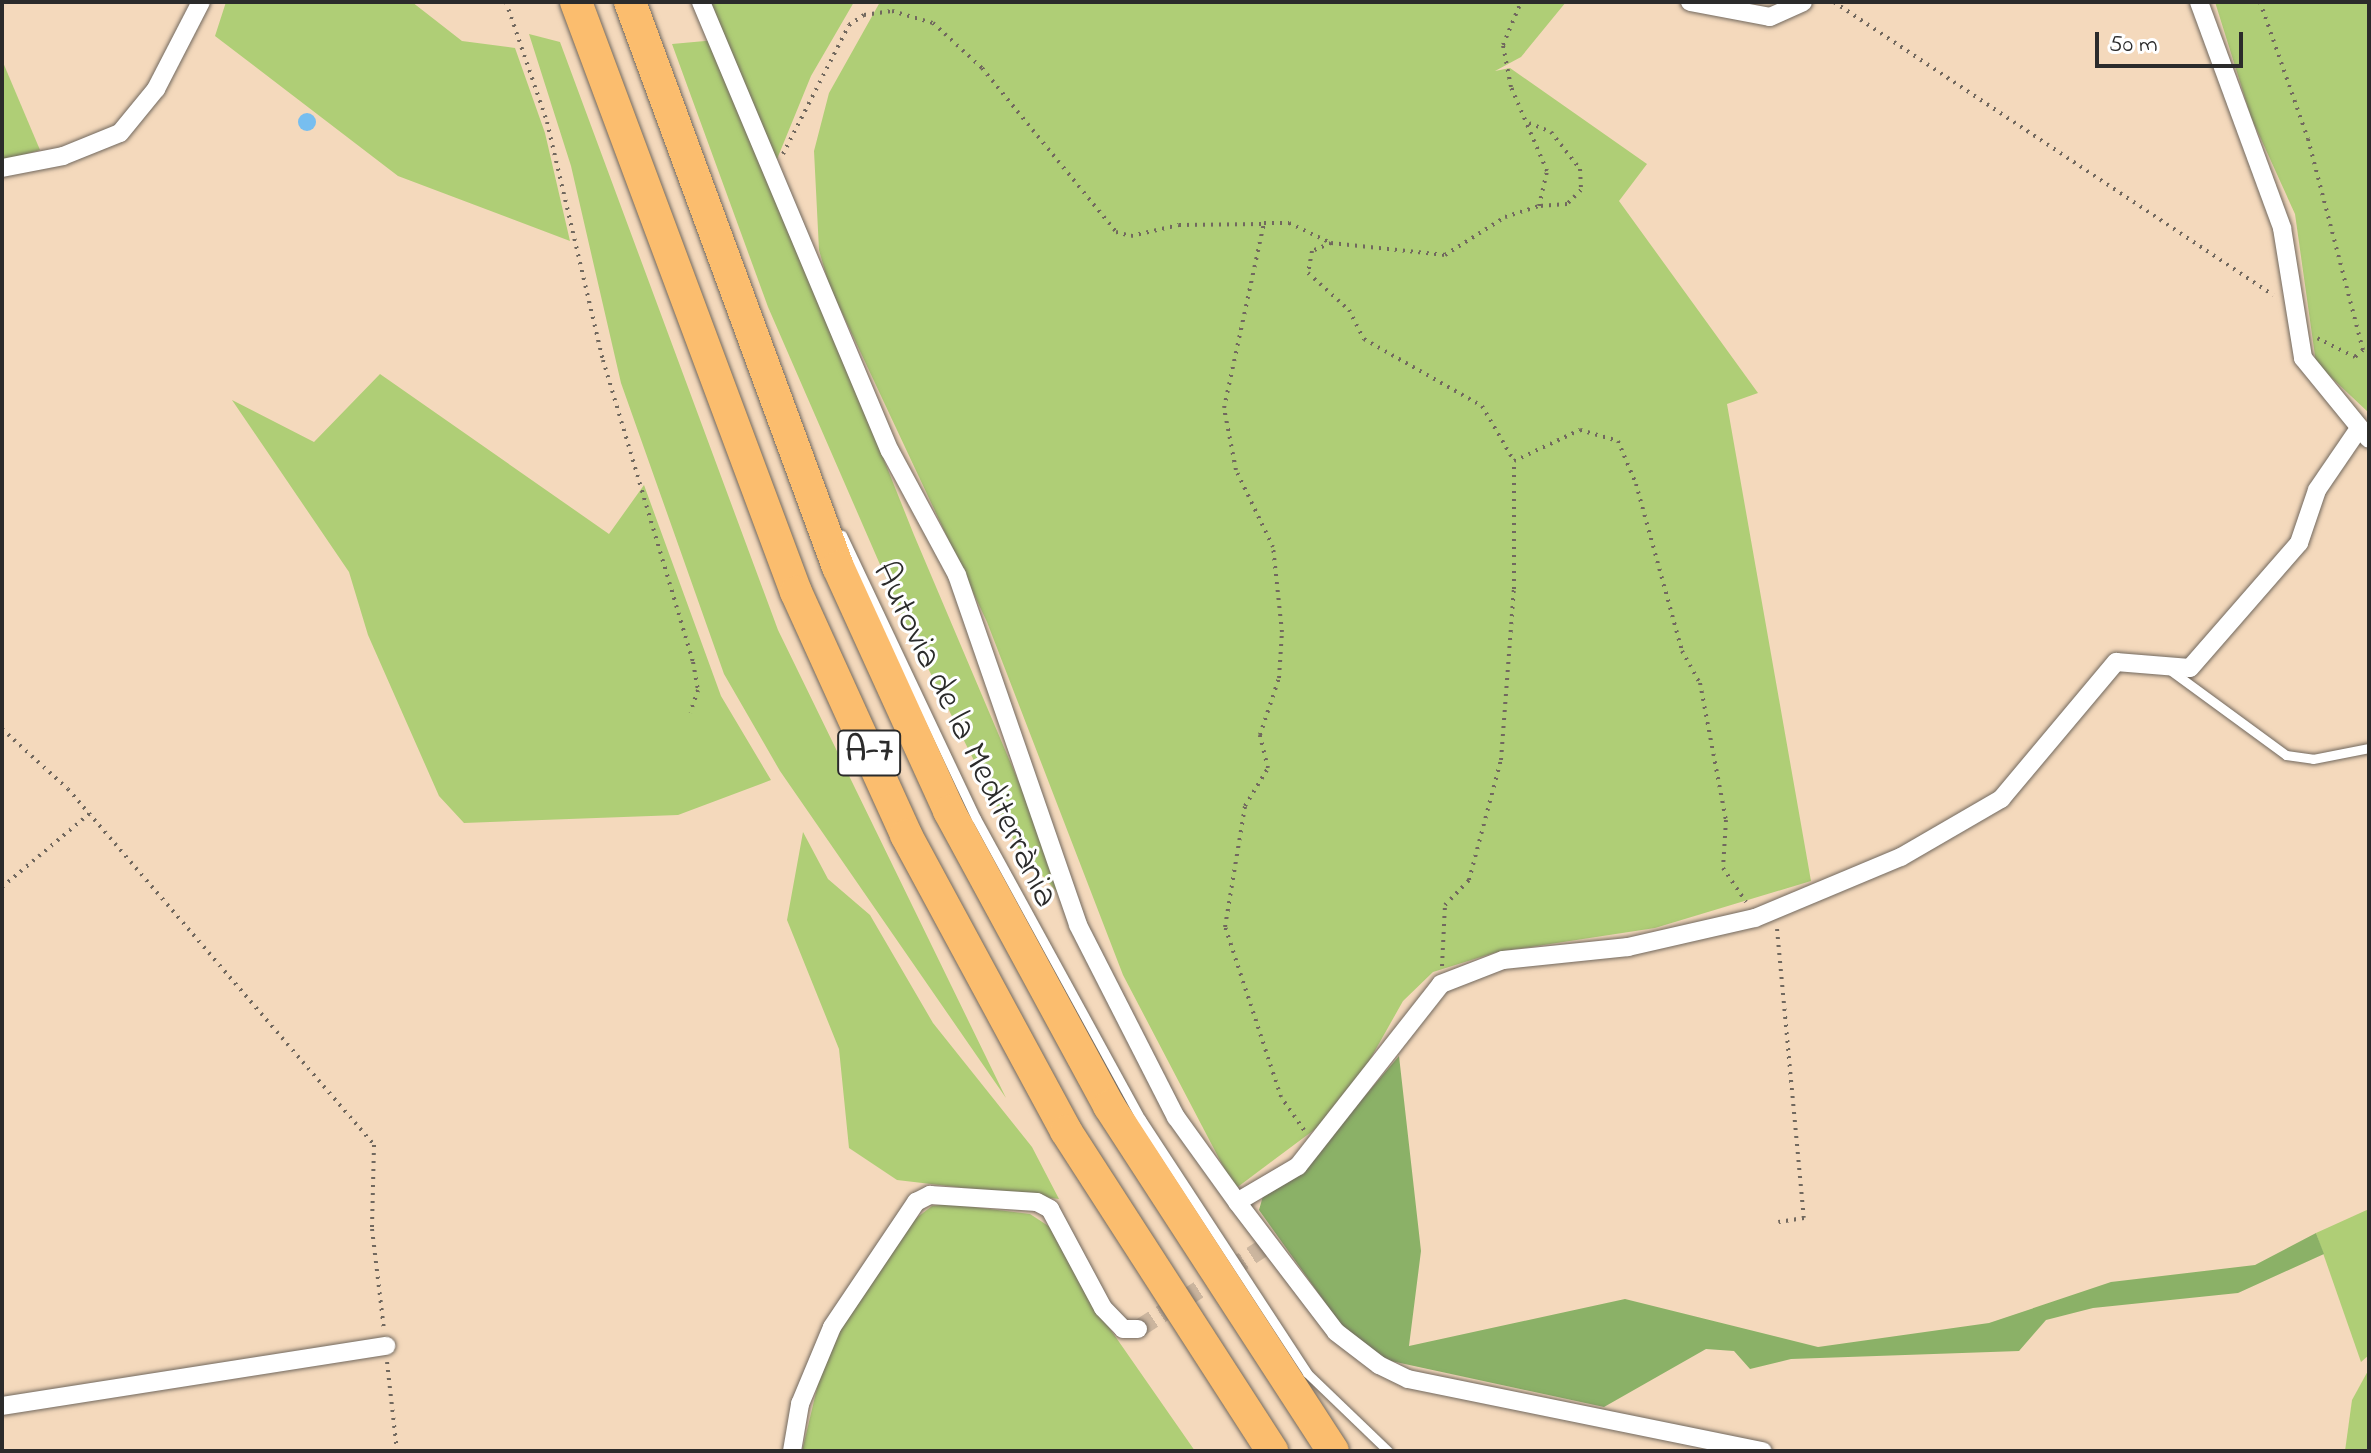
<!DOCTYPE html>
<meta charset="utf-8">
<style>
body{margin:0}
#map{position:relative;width:2371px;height:1453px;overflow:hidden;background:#f4d9bc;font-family:"Indie Flower",sans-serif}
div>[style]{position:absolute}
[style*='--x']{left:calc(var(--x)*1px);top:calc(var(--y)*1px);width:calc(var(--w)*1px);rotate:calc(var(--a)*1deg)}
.green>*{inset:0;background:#afce76}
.forest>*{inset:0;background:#8bb167}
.water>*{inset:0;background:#77beef}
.round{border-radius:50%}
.minor-tunnel>*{height:18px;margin-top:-9px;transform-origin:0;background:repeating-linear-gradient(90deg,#ccb69f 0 18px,transparent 0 27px)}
.path>*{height:4px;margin-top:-2px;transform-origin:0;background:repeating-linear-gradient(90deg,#71685e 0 2px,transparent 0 8px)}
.roads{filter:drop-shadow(0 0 2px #71685e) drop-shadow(0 0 2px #71685e)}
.service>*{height:9px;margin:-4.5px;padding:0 4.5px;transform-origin:4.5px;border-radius:4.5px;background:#fff}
.minor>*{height:18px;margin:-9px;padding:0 9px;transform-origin:9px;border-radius:9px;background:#fff}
.motorway>*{height:32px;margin:-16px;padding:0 16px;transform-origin:16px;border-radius:16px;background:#fbbd6e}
span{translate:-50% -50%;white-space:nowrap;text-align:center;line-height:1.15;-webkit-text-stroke:6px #fff;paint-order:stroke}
.shield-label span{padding:2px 6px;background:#fff;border:2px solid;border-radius:6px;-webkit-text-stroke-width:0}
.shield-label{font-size:34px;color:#2b2b2b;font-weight:700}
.street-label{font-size:36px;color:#2b2b2b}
.frame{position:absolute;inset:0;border:4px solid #2b2b2b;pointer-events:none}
.scale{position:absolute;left:2095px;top:32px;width:148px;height:36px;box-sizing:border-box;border:4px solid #2b2b2b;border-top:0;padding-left:10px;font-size:24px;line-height:28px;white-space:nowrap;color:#2b2b2b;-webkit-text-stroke:6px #fff;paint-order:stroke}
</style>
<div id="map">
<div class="green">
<div style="clip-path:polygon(226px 2px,412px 2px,462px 41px,515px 48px,545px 133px,570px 241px,398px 176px,215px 36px)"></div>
<div style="clip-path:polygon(711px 2px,854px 2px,811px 76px,775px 164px)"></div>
<div style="clip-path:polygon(880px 2px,1566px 2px,1521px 57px,1495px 71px,1510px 68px,1647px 164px,1619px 201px,1758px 393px,1727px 404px,1811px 881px,1655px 928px,1497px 952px,1433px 972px,1403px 1001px,1359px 1079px,1322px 1124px,1235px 1189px,1123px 975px,987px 622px,829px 285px,819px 250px,814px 151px,829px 93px)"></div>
<div style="clip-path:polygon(2215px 2px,2369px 2px,2369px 413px,2316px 363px,2295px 214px,2251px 117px)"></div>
<div style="clip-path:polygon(529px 34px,560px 42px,778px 630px,1006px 1098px,780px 771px,724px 674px,621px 383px,571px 166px)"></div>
<div style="clip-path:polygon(716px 40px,914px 535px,1073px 910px,1017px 847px,905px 622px,768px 307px,672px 44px)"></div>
<div style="clip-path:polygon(2px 60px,40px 150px,2px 161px)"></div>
<div style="clip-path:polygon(380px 374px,609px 534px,644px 485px,721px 696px,771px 780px,678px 815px,464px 823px,439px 796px,368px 635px,349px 572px,232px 400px,314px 442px)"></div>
<div style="clip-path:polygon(803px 832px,828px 879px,870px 915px,933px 1023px,1032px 1147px,1059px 1199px,897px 1180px,849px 1148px,839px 1049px,787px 920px)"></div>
<div style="clip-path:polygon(949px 1204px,1030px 1214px,1056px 1231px,1108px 1326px,1195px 1451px,802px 1451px,819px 1380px,844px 1323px,910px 1223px,932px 1206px)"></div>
<div style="clip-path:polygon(2369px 1209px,2369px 1355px,2361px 1362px,2316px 1233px)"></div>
<div style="clip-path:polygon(2369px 1369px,2369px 1451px,2345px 1451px,2352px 1400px)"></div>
</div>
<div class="forest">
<div style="clip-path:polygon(1399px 1056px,1421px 1251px,1409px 1346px,1625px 1299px,1818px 1347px,1989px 1323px,2111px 1282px,2255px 1265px,2316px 1233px,2324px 1254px,2238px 1293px,2093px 1308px,2046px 1320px,2019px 1351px,1791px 1359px,1750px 1369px,1734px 1351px,1706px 1349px,1604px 1407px,1391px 1361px,1354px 1343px,1259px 1210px,1263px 1196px,1299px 1173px)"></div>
</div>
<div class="water">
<div class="round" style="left:298px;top:113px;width:18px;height:18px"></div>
</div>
<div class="minor-tunnel">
<div style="--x:1138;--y:1329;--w:158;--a:-32.9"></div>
</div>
<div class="path">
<div style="--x:506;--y:2;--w:127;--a:71.1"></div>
<div style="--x:547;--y:122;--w:244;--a:76.8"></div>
<div style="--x:603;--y:360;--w:315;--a:73.4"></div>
<div style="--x:693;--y:662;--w:28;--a:80"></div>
<div style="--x:698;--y:690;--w:24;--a:109"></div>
<div style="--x:1834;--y:2;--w:528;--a:33.72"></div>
<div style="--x:2260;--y:2;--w:145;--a:70.7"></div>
<div style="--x:2308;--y:139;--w:218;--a:75.4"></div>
<div style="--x:2363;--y:350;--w:11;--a:139"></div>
<div style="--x:2355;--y:357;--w:42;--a:-153.4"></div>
<div style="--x:1529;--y:123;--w:24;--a:22"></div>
<div style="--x:1551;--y:132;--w:47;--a:51.9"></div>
<div style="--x:1580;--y:169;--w:21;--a:87"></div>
<div style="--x:1581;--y:190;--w:20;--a:135"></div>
<div style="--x:1567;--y:204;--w:28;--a:176"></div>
<div style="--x:783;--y:154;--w:145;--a:-62.9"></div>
<div style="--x:849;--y:25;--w:18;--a:-34"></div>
<div style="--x:864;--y:15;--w:28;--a:-8"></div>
<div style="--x:892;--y:11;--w:43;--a:16.3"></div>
<div style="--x:933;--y:23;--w:67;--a:42.6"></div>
<div style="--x:982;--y:68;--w:212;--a:50.7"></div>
<div style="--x:1116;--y:232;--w:16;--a:15"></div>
<div style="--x:1131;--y:236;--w:49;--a:-12.9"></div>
<div style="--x:1179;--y:225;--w:84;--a:-0.7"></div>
<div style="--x:1331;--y:243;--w:21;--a:157"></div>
<div style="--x:1312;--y:251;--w:22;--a:100"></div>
<div style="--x:1308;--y:273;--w:55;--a:42.1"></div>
<div style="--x:1349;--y:310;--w:33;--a:63"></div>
<div style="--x:1364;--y:339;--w:136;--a:29.6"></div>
<div style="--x:1482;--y:406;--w:64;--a:59.8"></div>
<div style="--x:2;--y:729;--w:89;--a:42.3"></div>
<div style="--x:68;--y:789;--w:469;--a:49.3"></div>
<div style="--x:374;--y:1145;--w:84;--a:91.4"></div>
<div style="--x:372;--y:1229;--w:101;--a:83.2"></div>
<div style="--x:2;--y:887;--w:114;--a:-40"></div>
<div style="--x:1777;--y:929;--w:290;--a:84.7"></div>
<div style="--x:1804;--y:1218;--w:26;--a:171"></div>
<div style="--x:1442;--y:966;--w:61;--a:-87.2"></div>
<div style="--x:1445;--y:905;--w:35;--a:-46"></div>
<div style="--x:1469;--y:880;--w:124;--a:-75.1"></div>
<div style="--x:1501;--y:760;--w:171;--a:-85.7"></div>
<div style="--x:1514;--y:589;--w:128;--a:-90"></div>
<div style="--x:1514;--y:461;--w:73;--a:-25.2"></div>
<div style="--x:1580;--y:430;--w:40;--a:16"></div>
<div style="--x:1618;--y:441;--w:47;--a:67.3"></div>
<div style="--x:1636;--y:484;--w:173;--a:74.6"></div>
<div style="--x:1682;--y:651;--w:37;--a:61"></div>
<div style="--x:1700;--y:683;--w:139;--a:79.3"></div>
<div style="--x:1726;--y:820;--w:48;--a:93.6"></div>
<div style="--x:1723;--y:868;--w:41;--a:55.9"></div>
<div style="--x:1304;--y:1130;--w:40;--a:-124.9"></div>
<div style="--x:1281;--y:1097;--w:179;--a:-108.2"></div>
<div style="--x:1225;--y:927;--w:123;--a:-80.6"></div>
<div style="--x:1245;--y:806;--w:44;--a:-58.8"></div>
<div style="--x:1268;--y:768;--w:34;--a:-104"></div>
<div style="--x:1260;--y:735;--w:60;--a:-71.6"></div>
<div style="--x:1279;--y:678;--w:46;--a:-86.3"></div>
<div style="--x:1282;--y:632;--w:85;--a:-96"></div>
<div style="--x:1273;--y:547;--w:85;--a:-115.7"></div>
<div style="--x:1236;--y:470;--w:63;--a:-101"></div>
<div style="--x:1224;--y:408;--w:189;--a:-77.8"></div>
<div style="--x:1264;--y:223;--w:25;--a:0"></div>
<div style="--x:1289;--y:223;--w:47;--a:25.5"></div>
<div style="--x:1331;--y:243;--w:115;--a:6"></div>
<div style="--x:1445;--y:255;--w:71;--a:-32.3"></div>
<div style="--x:1505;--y:217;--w:36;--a:-18"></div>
<div style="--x:1539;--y:206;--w:36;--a:-77"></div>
<div style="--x:1547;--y:171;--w:91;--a:-113.2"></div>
<div style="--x:1511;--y:87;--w:43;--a:-100.8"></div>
<div style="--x:1503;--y:45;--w:47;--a:-67.3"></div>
<div style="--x:387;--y:1362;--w:90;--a:83.6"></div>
</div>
<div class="roads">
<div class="service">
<div style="--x:842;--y:535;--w:313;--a:64.7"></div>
<div style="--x:976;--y:818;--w:343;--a:61.3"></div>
<div style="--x:1141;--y:1119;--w:303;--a:56.8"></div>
<div style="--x:1307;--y:1373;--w:112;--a:43.9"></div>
<div style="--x:2170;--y:670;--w:144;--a:36.2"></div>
<div style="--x:2286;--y:755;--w:27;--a:8"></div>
<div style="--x:2313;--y:759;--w:57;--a:-11.1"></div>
</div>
<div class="minor">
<div style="--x:701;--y:2;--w:487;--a:67.2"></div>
<div style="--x:890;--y:451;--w:141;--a:61.6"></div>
<div style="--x:957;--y:575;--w:370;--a:70.9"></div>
<div style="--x:1078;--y:925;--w:216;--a:63"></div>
<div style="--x:1176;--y:1117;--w:105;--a:54.3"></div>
<div style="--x:1237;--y:1202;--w:163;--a:52.7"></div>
<div style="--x:1336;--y:1332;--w:54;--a:37.5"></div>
<div style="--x:1379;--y:1365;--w:32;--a:26"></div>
<div style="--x:1408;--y:1379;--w:362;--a:11.5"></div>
<div style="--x:1690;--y:2;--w:81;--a:10.6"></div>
<div style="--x:1770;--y:17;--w:36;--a:-24"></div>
<div style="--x:2199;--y:2;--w:241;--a:69.8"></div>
<div style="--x:2282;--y:228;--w:132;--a:80.8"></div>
<div style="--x:2303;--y:358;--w:104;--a:50.8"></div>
<div style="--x:2;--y:168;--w:62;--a:-11.1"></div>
<div style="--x:63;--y:156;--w:61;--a:-22"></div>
<div style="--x:120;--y:133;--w:57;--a:-50.7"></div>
<div style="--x:156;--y:89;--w:98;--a:-62.7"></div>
<div style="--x:1237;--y:1202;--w:71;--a:-30.5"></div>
<div style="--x:1298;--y:1166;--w:231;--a:-51.8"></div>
<div style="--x:1441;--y:984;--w:66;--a:-21.2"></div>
<div style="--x:1503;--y:960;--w:126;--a:-5.9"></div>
<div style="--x:1628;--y:947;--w:130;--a:-12.9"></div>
<div style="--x:1755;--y:918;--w:158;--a:-22.7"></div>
<div style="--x:1901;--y:857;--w:116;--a:-30.1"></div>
<div style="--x:2001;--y:799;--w:179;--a:-50"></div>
<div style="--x:2116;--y:662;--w:74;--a:4.6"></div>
<div style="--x:2190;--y:668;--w:166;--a:-48.9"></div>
<div style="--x:2299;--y:543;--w:56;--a:-71.2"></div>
<div style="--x:2317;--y:490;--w:73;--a:-55.7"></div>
<div style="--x:2;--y:1406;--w:389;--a:-8.9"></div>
<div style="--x:792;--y:1451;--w:48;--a:-80.3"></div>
<div style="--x:800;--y:1404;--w:83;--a:-67.4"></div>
<div style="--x:832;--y:1327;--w:151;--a:-56.1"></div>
<div style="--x:916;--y:1202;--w:16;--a:-27"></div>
<div style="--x:930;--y:1195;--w:107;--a:3.7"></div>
<div style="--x:1037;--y:1202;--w:15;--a:28"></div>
<div style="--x:1050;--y:1209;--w:112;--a:61.8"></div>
<div style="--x:1103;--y:1308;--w:29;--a:46"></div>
<div style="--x:1123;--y:1329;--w:15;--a:0"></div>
</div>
<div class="motorway">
<div style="--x:576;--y:2;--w:630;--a:69.55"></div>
<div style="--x:796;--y:592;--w:267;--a:65.6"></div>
<div style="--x:906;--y:835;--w:336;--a:61.6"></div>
<div style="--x:1066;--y:1131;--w:381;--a:57.2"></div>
<div style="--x:630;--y:2;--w:602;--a:69.79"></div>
<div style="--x:838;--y:567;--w:268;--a:65.5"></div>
<div style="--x:949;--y:811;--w:336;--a:61.5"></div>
<div style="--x:1109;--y:1106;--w:411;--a:57"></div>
</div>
</div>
<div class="shield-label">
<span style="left:869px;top:753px">A-7</span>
</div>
<div class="street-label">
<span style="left:964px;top:735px;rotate:64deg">Autovia de la Mediterrània</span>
</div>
<div class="frame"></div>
<div class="scale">50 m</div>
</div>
